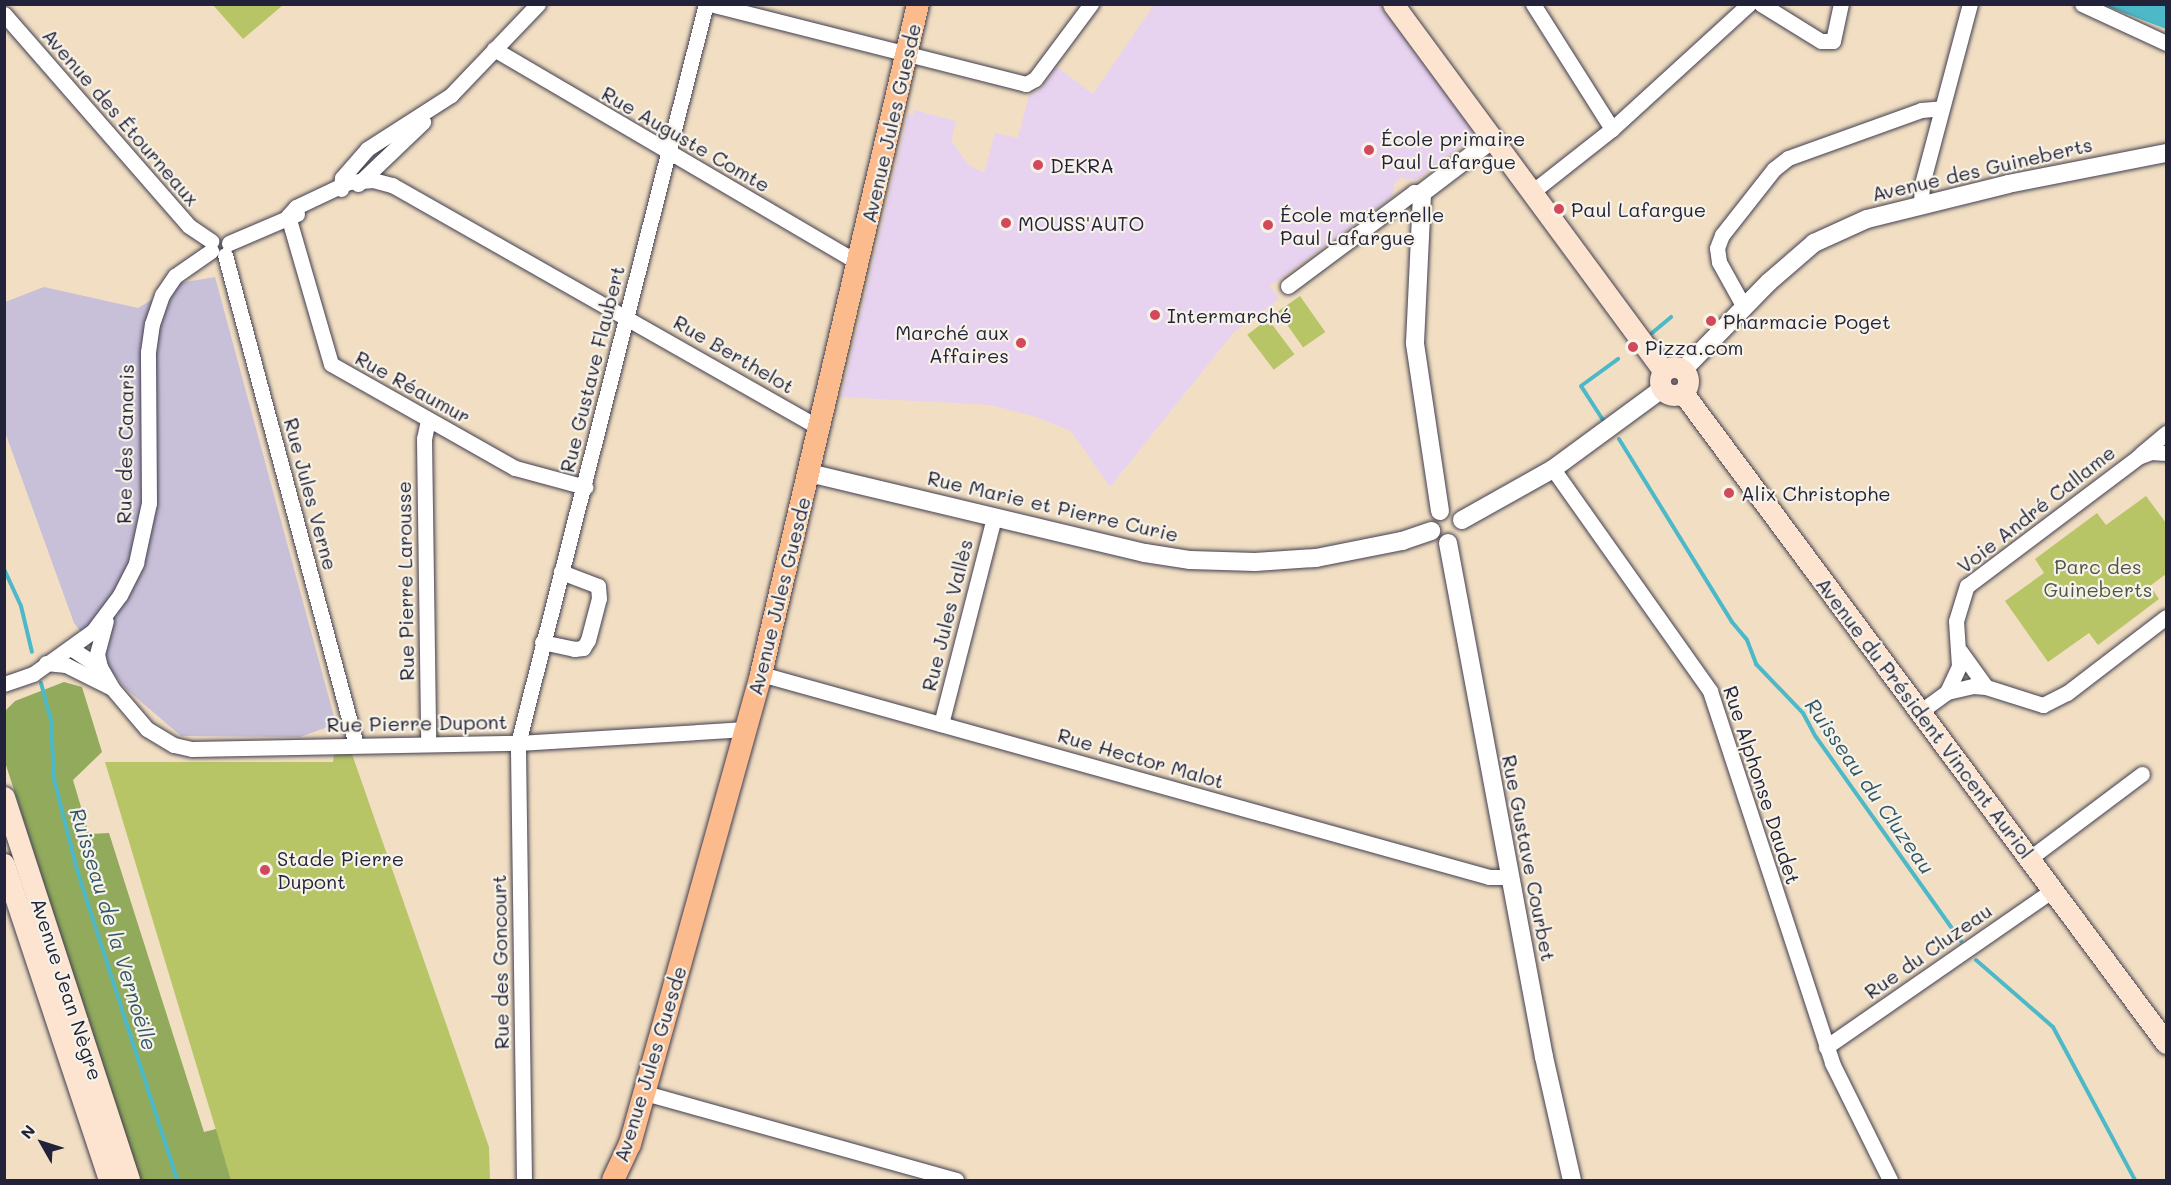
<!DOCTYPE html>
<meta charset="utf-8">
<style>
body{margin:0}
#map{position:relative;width:2171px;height:1185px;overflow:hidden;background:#f2dfc3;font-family:Mali,sans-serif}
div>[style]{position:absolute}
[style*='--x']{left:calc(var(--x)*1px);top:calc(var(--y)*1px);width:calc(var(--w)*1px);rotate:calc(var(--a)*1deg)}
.built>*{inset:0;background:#e7d2ef}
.industrial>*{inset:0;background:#c8bfd8}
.green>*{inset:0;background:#b7c567;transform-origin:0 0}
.forest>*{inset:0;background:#91aa5c}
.water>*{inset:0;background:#4db9c8}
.stream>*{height:4px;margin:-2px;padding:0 2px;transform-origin:2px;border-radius:2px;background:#4db9c8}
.roads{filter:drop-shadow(0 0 2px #413e4f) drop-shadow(0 0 2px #413e4f)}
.minor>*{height:15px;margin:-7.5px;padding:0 7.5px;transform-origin:7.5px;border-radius:7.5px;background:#fff}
.tertiary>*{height:18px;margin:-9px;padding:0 9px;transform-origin:9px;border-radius:9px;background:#fff}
.secondary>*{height:21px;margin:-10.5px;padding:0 10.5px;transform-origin:10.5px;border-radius:10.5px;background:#fde4d1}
.secondary>.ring{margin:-10.5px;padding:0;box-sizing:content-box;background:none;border:21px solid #fde4d1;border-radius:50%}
.primary>*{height:22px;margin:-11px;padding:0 11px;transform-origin:11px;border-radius:11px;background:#fbbb8d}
.dots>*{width:16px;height:16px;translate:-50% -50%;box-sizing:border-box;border:3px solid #f7f3e8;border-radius:50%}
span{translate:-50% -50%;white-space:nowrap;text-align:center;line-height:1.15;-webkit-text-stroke:4.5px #f7f3e8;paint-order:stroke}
.street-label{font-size:20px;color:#22223b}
.poi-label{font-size:20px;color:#22223b}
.left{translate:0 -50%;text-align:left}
.right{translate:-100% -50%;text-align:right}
.park-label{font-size:20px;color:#4f5348}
.water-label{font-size:21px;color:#31576c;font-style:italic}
.frame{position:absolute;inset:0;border:6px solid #22223b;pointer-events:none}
.north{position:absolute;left:12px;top:1113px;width:60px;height:60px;-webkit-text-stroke:4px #f7f3e8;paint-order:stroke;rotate:309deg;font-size:16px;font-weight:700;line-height:24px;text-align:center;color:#22223b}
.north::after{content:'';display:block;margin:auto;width:21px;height:27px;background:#22223b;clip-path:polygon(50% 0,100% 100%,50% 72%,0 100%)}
</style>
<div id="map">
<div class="built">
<div style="clip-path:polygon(1154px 5px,1379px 5px,1473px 131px,1472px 138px,1416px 180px,1401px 178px,1395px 182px,1392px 197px,1270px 286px,1279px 299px,1234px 332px,1110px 487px,1071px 431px,1036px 417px,991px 405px,841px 397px,908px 114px,913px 115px,914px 110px,956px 121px,951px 141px,969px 165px,984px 173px,995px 133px,1018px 138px,1029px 95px,1039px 90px,1057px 67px,1093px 94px)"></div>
</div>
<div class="industrial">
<div style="clip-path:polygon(215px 277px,336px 724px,300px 737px,181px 736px,124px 687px,74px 623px,5px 432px,5px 302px,44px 287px,138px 308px,180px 283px)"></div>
</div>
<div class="green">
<div style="clip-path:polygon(213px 5px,283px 5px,243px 39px)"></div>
<div style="left:1300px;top:296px;width:44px;height:27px;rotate:55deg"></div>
<div style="left:1268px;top:319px;width:44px;height:26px;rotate:53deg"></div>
<div style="clip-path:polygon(2146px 496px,2166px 523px,2166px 574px,2150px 586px,2159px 599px,2098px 645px,2089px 633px,2048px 662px,2005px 601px,2044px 573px,2035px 559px,2097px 513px,2106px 525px)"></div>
<div style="clip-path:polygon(334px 753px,352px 754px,489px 1147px,490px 1180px,231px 1180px,105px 762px,333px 762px)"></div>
</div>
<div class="forest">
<div style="clip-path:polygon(64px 682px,82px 687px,102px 752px,73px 780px,89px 834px,109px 833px,204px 1132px,216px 1129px,231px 1180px,139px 1180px,5px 762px,4px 712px,15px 701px)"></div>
</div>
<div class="water">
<div style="clip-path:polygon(2104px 5px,2166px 5px,2166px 29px,2127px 14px)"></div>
</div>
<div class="stream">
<div style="--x:1652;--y:333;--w:25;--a:-40"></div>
<div style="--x:1603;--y:420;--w:40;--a:-122.9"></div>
<div style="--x:1581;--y:386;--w:46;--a:-36.1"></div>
<div style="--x:1619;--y:439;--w:215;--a:58.3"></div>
<div style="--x:1732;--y:622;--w:23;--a:50"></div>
<div style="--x:1747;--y:640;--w:26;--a:69"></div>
<div style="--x:1756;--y:664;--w:68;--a:46.2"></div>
<div style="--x:1803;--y:713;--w:27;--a:62"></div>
<div style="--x:1816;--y:737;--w:250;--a:54.6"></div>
<div style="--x:4;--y:569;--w:41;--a:65.3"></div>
<div style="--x:21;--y:606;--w:47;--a:76.6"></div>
<div style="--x:41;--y:683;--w:38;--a:75"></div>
<div style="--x:51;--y:720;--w:59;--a:87.1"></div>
<div style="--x:54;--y:779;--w:94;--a:75.8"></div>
<div style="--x:77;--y:870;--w:326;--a:72.1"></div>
<div style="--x:1976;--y:960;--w:102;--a:41"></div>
<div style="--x:2053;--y:1027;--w:174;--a:61.8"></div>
</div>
<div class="roads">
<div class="minor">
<div style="--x:710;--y:4;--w:326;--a:14.2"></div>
<div style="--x:1026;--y:84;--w:10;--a:-29"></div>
<div style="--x:1035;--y:79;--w:94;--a:-53.3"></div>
<div style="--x:1533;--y:4;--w:148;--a:57.7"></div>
<div style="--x:1761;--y:4;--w:70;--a:31.7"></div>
<div style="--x:1821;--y:41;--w:12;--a:0"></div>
<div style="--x:1833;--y:41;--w:38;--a:-78"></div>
<div style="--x:2082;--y:4;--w:93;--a:24.9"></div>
<div style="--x:4;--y:14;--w:281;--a:48.9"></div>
<div style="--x:189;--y:226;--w:27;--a:34"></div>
<div style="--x:494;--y:49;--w:423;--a:30.4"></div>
<div style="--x:358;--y:184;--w:90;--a:-43.6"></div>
<div style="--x:341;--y:189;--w:11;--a:-85"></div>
<div style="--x:342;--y:178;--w:38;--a:-49"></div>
<div style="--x:367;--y:149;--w:100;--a:-32.7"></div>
<div style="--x:451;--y:95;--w:126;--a:-46.3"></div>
<div style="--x:1532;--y:192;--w:102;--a:-38.2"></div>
<div style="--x:1612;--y:129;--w:185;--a:-42.4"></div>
<div style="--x:1921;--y:203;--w:19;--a:-87"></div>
<div style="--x:1922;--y:184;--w:186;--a:-75.1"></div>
<div style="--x:288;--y:216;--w:12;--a:-48"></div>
<div style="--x:296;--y:207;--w:59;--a:-25.3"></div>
<div style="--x:349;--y:182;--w:24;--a:-5"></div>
<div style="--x:373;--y:180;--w:20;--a:15"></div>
<div style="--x:392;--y:185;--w:492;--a:29.6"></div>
<div style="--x:288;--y:216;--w:154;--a:73.8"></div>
<div style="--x:331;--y:364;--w:211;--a:29.5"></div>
<div style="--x:515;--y:468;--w:73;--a:15.2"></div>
<div style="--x:229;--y:243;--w:74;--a:-23.1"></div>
<div style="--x:225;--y:255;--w:507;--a:75.03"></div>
<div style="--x:1288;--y:286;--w:157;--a:-36.7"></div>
<div style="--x:1414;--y:192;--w:8;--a:7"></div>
<div style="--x:1744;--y:307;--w:51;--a:-119.1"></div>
<div style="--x:1719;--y:262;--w:14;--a:-98"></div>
<div style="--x:1717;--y:248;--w:14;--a:-69"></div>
<div style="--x:1722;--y:235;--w:84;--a:-51.8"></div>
<div style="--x:1774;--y:169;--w:18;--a:-38"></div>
<div style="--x:1788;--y:158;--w:141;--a:-19.8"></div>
<div style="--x:1921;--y:110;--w:21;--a:-5"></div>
<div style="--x:428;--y:420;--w:19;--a:102"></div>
<div style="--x:424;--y:439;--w:304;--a:89.2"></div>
<div style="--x:2141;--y:454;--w:33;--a:-40"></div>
<div style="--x:1553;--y:469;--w:272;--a:54.7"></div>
<div style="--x:1710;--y:691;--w:391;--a:71.8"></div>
<div style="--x:1832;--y:1063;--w:131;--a:63.6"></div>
<div style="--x:542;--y:642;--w:33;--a:12"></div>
<div style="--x:574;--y:649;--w:9;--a:-6"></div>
<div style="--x:583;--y:648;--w:9;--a:-58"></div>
<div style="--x:588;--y:640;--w:43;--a:-75.3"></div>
<div style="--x:599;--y:598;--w:12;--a:-95"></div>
<div style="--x:598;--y:586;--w:40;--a:-159"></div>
<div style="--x:72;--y:649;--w:33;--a:33"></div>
<div style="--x:100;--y:667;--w:24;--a:60"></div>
<div style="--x:112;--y:688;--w:54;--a:49.5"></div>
<div style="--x:147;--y:729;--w:31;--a:31"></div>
<div style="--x:174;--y:745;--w:18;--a:13"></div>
<div style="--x:192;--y:749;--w:326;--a:-1.1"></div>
<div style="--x:518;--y:743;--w:228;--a:-3.5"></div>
<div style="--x:1960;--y:651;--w:44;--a:54.2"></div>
<div style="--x:46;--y:663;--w:20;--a:6"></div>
<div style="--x:66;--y:665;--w:51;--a:26.6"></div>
<div style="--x:100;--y:667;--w:13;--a:-103"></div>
<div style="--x:97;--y:654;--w:34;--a:-75"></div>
<div style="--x:761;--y:674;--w:756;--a:15.58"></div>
<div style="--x:1489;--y:877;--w:21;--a:0"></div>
<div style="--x:4;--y:684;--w:31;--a:-19"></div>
<div style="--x:33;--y:674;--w:74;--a:-35.6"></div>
<div style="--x:93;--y:631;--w:45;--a:-53.1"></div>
<div style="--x:120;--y:595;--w:36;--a:-63"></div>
<div style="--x:136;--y:563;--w:61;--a:-77.8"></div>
<div style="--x:149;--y:503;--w:151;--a:-90.4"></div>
<div style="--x:148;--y:352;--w:28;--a:-82"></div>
<div style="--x:152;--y:324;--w:31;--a:-71"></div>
<div style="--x:162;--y:295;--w:23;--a:-56"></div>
<div style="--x:175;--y:276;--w:44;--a:-34.8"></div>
<div style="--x:1947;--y:692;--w:29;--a:-65"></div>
<div style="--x:1959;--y:666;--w:45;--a:-93.8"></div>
<div style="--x:1956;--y:621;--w:37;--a:-73"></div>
<div style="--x:1967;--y:586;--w:214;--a:-37"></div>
<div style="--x:2138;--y:457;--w:14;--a:-21"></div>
<div style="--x:2151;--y:452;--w:15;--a:4"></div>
<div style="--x:1921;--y:711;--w:32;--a:-36"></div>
<div style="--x:1947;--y:692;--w:27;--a:-13"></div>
<div style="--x:1973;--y:686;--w:13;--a:4"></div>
<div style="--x:1986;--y:687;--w:60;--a:17.5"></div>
<div style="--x:2043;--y:705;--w:27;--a:-27"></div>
<div style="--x:2067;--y:693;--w:125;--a:-37.5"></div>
<div style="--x:941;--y:724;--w:214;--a:-75.6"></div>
<div style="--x:2030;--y:858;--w:140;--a:-36.9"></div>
<div style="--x:1826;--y:1047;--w:276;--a:-34.7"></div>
<div style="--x:645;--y:1093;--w:323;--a:15.6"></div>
<div style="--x:524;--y:1180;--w:437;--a:-90.8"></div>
<div style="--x:518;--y:743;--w:763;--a:-75.73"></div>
</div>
<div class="tertiary">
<div style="--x:1683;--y:370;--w:123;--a:-45.7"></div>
<div style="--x:1769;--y:282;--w:60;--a:-40.9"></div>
<div style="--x:1814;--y:243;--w:58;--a:-24.4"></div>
<div style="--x:1867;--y:219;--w:145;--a:-13.9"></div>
<div style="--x:2008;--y:184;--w:161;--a:-11.1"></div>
<div style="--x:809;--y:473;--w:345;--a:13.4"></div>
<div style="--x:1145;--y:553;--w:46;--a:8.8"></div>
<div style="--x:1190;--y:560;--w:65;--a:1.8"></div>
<div style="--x:1255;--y:562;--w:61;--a:-3.8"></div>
<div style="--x:1316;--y:558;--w:88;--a:-11.2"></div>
<div style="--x:1402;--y:541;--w:31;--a:-19"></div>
<div style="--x:1440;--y:511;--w:170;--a:-98.5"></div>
<div style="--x:1415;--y:343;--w:150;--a:-87.3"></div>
<div style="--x:1422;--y:193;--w:89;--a:-37.3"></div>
<div style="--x:1462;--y:520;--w:104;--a:-29.3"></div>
<div style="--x:1553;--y:469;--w:135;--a:-36.3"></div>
<div style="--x:1448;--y:543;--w:523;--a:79.42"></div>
<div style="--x:1544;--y:1057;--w:126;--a:77.2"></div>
</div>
<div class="secondary">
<div style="--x:1393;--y:4;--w:456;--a:53.6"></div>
<div class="ring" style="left:1660px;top:367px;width:7px;height:7px"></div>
<div style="--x:1683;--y:393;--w:810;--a:53.38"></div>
<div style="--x:4;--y:797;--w:403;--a:71.9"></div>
<div style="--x:4;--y:864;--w:333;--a:71.6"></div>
</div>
<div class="primary">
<div style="--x:613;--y:1180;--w:40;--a:-65"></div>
<div style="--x:630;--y:1144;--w:488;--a:-74.4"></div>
<div style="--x:761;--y:674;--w:688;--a:-76.81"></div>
</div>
</div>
<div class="dots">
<div style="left:1369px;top:150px;background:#d1495b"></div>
<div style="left:1038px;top:165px;background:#d1495b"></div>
<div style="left:1559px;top:209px;background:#d1495b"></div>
<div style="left:1006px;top:223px;background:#d1495b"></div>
<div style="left:1268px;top:225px;background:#d1495b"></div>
<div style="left:1155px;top:315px;background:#d1495b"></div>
<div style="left:1711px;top:321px;background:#d1495b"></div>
<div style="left:1021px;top:343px;background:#d1495b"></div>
<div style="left:1633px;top:347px;background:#d1495b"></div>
<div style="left:1729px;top:493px;background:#d1495b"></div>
<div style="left:265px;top:870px;background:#d1495b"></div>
</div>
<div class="street-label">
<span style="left:121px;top:117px;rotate:49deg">Avenue des Étourneaux</span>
<span style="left:891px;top:123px;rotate:-77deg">Avenue Jules Guesde</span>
<span style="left:686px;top:139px;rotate:30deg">Rue Auguste Comte</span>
<span style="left:1982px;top:169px;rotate:-13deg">Avenue des Guineberts</span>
<span style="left:734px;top:354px;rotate:30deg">Rue Berthelot</span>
<span style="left:592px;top:369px;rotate:-76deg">Rue Gustave Flaubert</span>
<span style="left:413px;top:387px;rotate:29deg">Rue Réaumur</span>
<span style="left:125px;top:444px;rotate:-89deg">Rue des Canaris</span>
<span style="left:311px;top:494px;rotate:75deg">Rue Jules Verne</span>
<span style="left:1053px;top:506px;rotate:13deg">Rue Marie et Pierre Curie</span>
<span style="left:2036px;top:509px;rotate:-38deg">Voie André Callame</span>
<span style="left:405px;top:581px;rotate:-91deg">Rue Pierre Larousse</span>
<span style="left:779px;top:596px;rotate:-76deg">Avenue Jules Guesde</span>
<span style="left:947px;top:615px;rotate:-76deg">Rue Jules Vallès</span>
<span style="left:1925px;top:718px;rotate:53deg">Avenue du Président Vincent Auriol</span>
<span style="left:417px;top:723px;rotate:-1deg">Rue Pierre Dupont</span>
<span style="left:1141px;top:758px;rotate:16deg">Rue Hector Malot</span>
<span style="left:1762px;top:785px;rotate:72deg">Rue Alphonse Daudet</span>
<span style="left:1529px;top:858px;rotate:79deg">Rue Gustave Courbet</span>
<span style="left:1928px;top:951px;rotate:-35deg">Rue du Cluzeau</span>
<span style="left:500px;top:962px;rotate:-91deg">Rue des Goncourt</span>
<span style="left:67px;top:989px;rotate:72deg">Avenue Jean Nègre</span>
<span style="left:650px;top:1064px;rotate:-73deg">Avenue Jules Guesde</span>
</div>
<div class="poi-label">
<span class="left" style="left:1381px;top:150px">École primaire<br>Paul Lafargue</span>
<span class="left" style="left:1050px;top:165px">DEKRA</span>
<span class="left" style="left:1571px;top:209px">Paul Lafargue</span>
<span class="left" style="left:1280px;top:226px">École maternelle<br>Paul Lafargue</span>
<span class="left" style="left:1018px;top:223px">MOUSS'AUTO</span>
<span class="left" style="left:1167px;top:315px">Intermarché</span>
<span class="left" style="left:1723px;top:321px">Pharmacie Poget</span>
<span class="right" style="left:1009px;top:344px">Marché aux<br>Affaires</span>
<span class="left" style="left:1645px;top:347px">Pizza.com</span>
<span class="left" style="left:1741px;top:493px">Alix Christophe</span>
<span class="left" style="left:277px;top:870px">Stade Pierre<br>Dupont</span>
</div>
<div class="park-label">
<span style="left:2098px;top:578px">Parc des<br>Guineberts</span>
</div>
<div class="water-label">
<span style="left:1870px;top:786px;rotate:55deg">Ruisseau du Cluzeau</span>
<span style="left:114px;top:929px;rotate:73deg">Ruisseau de la Vernoëlle</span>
</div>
<div class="frame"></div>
<div class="north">N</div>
</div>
